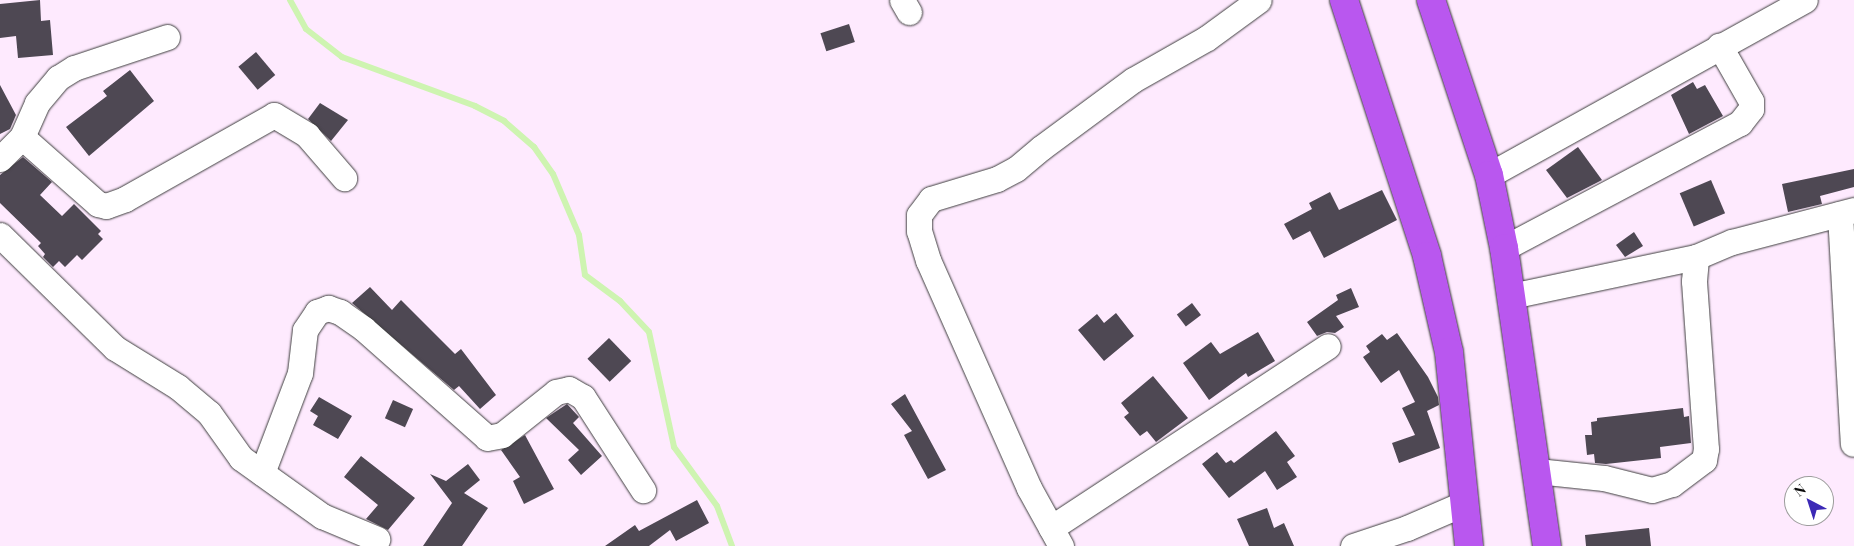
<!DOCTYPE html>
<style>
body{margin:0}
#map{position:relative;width:1854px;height:546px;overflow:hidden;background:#feeafe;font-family:"Playfair Display",serif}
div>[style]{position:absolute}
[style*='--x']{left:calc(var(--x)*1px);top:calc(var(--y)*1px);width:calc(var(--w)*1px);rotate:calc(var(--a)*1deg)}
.stream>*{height:6px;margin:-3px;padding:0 3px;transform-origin:3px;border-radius:3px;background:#cef4b1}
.building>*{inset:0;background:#4e4853;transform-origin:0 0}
.roads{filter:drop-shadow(0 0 1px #3e3e3e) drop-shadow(0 0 1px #3e3e3e)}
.street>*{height:25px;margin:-12.5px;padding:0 12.5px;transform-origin:12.5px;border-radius:12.5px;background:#fff}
.highway>*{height:28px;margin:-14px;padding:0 14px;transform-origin:14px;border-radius:14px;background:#b957ef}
span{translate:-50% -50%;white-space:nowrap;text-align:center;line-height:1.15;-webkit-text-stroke:5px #fff;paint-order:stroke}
.north{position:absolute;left:1784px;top:476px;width:50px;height:50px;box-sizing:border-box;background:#fff;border:1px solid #9d9d9d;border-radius:50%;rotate:320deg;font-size:14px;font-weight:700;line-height:20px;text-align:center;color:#0b0b0b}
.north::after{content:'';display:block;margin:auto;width:18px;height:22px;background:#3c29b6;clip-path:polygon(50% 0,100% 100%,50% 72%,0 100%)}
</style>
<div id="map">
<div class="stream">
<div style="--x:290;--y:0;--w:33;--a:61"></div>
<div style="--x:306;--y:29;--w:46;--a:37.9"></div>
<div style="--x:342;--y:57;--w:142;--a:20.2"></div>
<div style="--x:475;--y:106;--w:33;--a:27"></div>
<div style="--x:504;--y:121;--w:40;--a:41"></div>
<div style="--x:534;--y:147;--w:33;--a:55"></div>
<div style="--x:553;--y:174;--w:66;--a:66.9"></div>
<div style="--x:579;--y:235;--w:40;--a:81.5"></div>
<div style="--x:585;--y:275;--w:44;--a:36.6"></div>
<div style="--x:620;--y:301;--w:42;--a:46.9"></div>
<div style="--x:649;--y:332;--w:118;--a:77.7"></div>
<div style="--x:674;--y:447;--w:73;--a:53.9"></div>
<div style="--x:717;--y:506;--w:43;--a:69.4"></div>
</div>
<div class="building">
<div style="clip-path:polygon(40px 0,41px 21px,50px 20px,53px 55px,18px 58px,16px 36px,0 38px,0 4px)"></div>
<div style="left:849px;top:24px;width:19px;height:30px;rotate:72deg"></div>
<div style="left:256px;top:52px;width:30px;height:23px;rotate:50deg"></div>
<div style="clip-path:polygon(130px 70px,154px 101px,89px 156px,66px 127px,107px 96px,103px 91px)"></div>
<div style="clip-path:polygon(1693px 82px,1697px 89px,1705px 85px,1723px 116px,1689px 134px,1671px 95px)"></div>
<div style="clip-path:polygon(0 85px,16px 115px,10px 129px,0 134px)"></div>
<div style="clip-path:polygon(320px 103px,348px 120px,331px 141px,308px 119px)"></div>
<div style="clip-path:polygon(1578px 147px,1602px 180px,1567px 198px,1546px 170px)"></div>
<div style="clip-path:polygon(23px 157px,52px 182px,40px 195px,62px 216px,74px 204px,101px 231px,98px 234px,103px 239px,82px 260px,77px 255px,65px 267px,59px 261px,53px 267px,43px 257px,45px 254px,38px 246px,41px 243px,0 203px,0 175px)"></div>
<div style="clip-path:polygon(1854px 169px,1854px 187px,1820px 196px,1822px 204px,1788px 212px,1782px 184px)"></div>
<div style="left:1711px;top:180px;width:36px;height:34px;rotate:67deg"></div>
<div style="clip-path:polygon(1382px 190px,1397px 220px,1324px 258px,1310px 231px,1293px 240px,1284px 224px,1312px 209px,1309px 203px,1330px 192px,1339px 210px)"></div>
<div style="clip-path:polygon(1634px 232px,1643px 246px,1625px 257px,1616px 245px)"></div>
<div style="clip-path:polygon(370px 287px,392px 310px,401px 300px,455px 354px,461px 349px,496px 395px,480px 409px,459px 386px,454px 390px,352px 303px)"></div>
<div style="clip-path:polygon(1351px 288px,1359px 307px,1336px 316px,1344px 327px,1335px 333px,1327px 332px,1317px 336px,1307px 322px,1338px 300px,1336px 295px)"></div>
<div style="left:1192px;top:303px;width:15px;height:19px;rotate:53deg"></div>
<div style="clip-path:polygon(1116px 313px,1134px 336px,1104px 361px,1078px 330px,1097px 314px,1104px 323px)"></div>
<div style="clip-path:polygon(1258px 332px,1275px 361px,1248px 377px,1246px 373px,1209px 400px,1183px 363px,1211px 342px,1220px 354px)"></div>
<div style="clip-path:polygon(1397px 333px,1428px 377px,1438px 397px,1439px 405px,1427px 411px,1440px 448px,1399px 463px,1392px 443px,1415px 435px,1402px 408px,1415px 402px,1399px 370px,1381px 383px,1363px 357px,1370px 352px,1366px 346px,1382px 334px,1387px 340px)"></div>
<div style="left:609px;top:338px;width:32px;height:30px;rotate:46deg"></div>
<div style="clip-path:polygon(1153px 376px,1188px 418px,1156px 442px,1147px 431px,1140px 436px,1124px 417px,1129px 413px,1121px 403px)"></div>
<div style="clip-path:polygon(905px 394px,946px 470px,928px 479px,904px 435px,912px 431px,891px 404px)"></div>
<div style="clip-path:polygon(319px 397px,352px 416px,338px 439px,313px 425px,318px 416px,310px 411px)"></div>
<div style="left:393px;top:400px;width:22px;height:20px;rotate:24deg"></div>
<div style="clip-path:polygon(567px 404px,579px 417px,573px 423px,602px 456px,581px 475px,568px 460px,579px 450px,546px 418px)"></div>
<div style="clip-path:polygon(1683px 408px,1684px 417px,1689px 416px,1691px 443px,1660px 447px,1661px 458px,1606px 464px,1595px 463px,1594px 454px,1587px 455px,1585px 435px,1592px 435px,1591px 422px,1597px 421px,1597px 418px)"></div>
<div style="clip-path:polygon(1276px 431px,1295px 456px,1287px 462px,1297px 477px,1277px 490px,1265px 471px,1229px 498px,1202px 464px,1217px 452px,1226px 463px,1231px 460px,1234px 463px)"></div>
<div style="clip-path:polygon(525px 435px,554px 489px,524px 504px,513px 481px,520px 477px,501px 450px)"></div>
<div style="clip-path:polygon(361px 456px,415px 498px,388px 530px,366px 519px,378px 505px,344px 477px)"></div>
<div style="clip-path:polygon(468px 464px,480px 480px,464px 493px,488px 508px,462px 546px,423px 546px,452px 503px,430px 474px,446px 481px)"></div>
<div style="clip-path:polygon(697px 500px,709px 523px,676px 541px,670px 530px,649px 546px,605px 546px,635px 525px,639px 531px)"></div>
<div style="clip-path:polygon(1267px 508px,1274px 528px,1284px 523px,1294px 546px,1249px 546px,1237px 519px)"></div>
<div style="clip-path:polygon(1649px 528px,1651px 546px,1586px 546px,1585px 535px)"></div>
</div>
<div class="roads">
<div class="street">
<div style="--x:902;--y:0;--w:14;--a:60"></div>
<div style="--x:22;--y:137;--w:101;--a:41.4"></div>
<div style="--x:98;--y:204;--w:8;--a:14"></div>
<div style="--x:106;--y:206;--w:20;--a:-20"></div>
<div style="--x:125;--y:199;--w:171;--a:-29.4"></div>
<div style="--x:274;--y:115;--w:39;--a:31"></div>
<div style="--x:307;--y:135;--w:57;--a:49.3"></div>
<div style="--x:0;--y:159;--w:31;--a:-45"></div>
<div style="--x:22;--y:137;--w:37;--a:-66"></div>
<div style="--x:37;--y:103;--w:33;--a:-50"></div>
<div style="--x:58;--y:78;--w:19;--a:-32"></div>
<div style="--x:74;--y:68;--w:98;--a:-18.4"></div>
<div style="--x:1489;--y:175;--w:361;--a:-29"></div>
<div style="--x:1840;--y:214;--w:230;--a:86.8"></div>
<div style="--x:0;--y:235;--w:161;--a:44.5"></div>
<div style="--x:115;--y:348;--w:74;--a:31.8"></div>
<div style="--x:178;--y:387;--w:40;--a:40"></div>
<div style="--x:209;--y:413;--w:55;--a:54.6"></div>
<div style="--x:241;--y:458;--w:100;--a:35.6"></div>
<div style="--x:322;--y:516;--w:60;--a:22.7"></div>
<div style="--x:1504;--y:248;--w:267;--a:-27.9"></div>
<div style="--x:1740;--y:123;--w:18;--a:-52"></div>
<div style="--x:1751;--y:109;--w:8;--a:-90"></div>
<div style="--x:1751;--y:101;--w:64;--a:-119.7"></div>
<div style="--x:1511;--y:296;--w:189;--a:-11.9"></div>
<div style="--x:1696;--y:257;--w:39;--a:-23"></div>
<div style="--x:1732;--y:242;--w:126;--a:-14.7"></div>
<div style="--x:1537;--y:471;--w:67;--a:6"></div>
<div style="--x:1604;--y:478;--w:49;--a:14"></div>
<div style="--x:1652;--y:490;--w:21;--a:-17"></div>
<div style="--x:1672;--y:484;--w:40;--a:-37"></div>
<div style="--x:1704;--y:460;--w:11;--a:-80"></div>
<div style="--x:1706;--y:449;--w:168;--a:-94.1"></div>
<div style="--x:1694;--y:281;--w:24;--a:-85"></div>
<div style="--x:262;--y:473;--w:107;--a:-69.2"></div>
<div style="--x:300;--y:373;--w:43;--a:-83.4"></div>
<div style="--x:305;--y:330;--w:22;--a:-56"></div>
<div style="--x:317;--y:312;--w:12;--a:-20"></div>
<div style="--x:328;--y:308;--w:13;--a:18"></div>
<div style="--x:340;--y:312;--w:29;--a:35"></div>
<div style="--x:364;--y:329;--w:164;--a:41.5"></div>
<div style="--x:487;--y:438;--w:15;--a:-11"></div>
<div style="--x:502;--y:435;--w:69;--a:-38.5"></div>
<div style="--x:556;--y:392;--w:13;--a:-13"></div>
<div style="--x:569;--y:389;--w:16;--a:30"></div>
<div style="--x:583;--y:397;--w:111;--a:57.2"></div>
<div style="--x:1051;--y:528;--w:331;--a:-33.3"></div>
<div style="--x:1061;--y:546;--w:66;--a:-118.9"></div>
<div style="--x:1029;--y:488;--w:249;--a:-113.9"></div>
<div style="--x:928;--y:260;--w:30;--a:-107"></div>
<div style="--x:919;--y:231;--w:16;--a:-90"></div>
<div style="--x:919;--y:215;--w:20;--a:-53"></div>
<div style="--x:931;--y:199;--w:69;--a:-16.9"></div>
<div style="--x:997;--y:179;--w:21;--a:-28"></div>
<div style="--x:1016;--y:169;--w:33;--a:-40"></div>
<div style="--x:1041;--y:148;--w:114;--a:-36.5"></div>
<div style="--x:1133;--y:80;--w:85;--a:-29.6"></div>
<div style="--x:1207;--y:38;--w:64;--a:-36.2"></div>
<div style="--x:1353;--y:546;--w:57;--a:-18.4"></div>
<div style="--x:1407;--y:528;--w:63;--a:-23.3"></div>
</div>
<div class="highway">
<div style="--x:1344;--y:0;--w:269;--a:72"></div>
<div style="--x:1427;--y:256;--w:98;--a:77.1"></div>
<div style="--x:1449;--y:352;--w:195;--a:84.1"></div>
<div style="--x:1431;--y:0;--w:184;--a:71.7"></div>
<div style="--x:1489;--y:175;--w:75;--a:78.4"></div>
<div style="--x:1504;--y:248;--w:301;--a:81.8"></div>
</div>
</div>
<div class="north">N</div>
</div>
